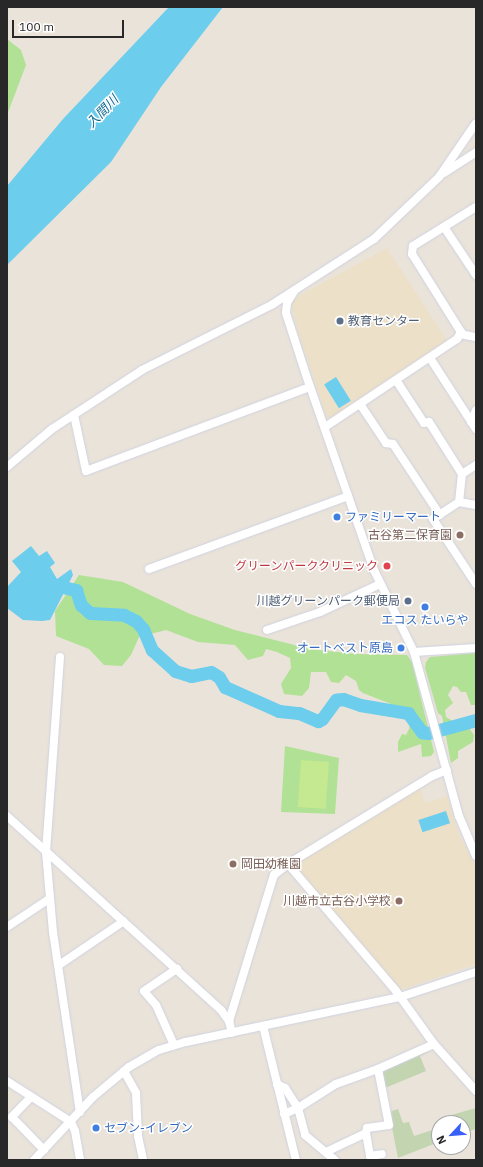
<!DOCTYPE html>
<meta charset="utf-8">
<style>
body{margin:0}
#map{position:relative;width:483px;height:1167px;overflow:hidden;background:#eae3d9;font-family:"IBM Plex Sans","Noto Sans JP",sans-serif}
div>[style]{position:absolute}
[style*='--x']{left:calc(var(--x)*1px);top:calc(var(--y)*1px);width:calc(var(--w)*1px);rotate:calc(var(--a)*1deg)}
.education>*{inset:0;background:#ece0c8}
.green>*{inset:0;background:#b1e195}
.cemetery>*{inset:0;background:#c3d4b1}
.pitch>*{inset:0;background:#c5e991;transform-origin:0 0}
.water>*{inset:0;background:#6ccded;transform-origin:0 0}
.river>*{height:13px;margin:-6.5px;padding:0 6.5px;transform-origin:6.5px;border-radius:6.5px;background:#6ccded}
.roads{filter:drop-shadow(0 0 1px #cfd2e1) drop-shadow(0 0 1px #cfd2e1)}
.minor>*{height:8px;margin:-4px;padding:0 4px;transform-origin:4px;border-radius:4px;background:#fff}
.dots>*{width:11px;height:11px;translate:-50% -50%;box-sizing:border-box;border:2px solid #fff;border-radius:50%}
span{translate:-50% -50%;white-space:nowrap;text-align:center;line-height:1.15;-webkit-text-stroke:3px #fff;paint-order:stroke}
.service-label{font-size:12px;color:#4e5e75}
.left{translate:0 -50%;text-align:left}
.right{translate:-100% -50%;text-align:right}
.shop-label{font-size:12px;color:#366cbe}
.education-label{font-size:12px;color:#785e54}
.health-label{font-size:12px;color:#be3a42}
.water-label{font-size:13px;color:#0e6a95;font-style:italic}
.frame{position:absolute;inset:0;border:8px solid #282828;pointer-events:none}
.north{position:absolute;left:431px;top:1115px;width:40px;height:40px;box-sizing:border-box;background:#fff;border:1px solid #a9a9a9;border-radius:50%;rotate:244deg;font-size:11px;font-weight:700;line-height:16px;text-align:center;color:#282828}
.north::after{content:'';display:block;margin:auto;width:14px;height:18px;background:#3960f8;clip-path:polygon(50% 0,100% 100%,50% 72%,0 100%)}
.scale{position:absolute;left:12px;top:20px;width:112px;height:18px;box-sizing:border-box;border:2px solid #282828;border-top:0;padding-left:5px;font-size:12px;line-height:14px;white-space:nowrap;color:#282828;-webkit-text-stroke:3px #fff;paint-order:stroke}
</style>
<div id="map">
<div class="education">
<div style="clip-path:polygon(387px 248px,448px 342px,332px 418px,327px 417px,298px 332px,292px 307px,293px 299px)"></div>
<div style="clip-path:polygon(420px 787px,425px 803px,447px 796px,460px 837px,476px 865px,476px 964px,400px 990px,293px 866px,293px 863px)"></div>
</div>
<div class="green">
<div style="clip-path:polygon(7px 39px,21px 50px,26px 65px,7px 115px)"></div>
<div style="clip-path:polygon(79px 575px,123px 582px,190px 614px,235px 630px,310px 649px,356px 654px,407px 655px,412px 662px,434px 752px,431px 756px,422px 757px,421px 744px,398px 752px,398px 742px,402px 734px,406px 735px,409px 729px,410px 722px,404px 709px,363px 693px,359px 690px,356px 681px,346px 675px,339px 683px,331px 682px,326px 672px,311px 672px,309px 688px,302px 696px,284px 694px,281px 684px,291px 668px,290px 658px,277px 652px,266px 649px,263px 656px,248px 660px,235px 645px,198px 642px,166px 630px,139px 637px,131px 655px,122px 666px,104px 665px,89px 649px,56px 636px,55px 611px)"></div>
<div style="clip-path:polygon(476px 653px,476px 705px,471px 705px,466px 692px,461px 692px,457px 687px,453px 686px,448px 695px,453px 703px,445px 710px,446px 717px,456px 723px,464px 721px,474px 735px,473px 742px,458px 751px,458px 758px,451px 763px,442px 716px,438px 713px,425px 668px,426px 662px,430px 657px)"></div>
<div style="clip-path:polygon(285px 746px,339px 758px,335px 814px,281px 812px)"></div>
</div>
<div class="cemetery">
<div style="clip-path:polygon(427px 1050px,428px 1052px,420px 1056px,426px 1071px,385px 1088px,381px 1071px)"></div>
<div style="clip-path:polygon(476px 1108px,476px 1129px,463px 1133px,463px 1123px,442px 1123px,441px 1118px)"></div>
<div style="clip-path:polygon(398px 1109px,403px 1123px,409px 1122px,414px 1136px,439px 1128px,439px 1142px,398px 1158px,389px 1112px)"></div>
</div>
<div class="pitch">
<div style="left:301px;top:760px;width:28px;height:47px;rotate:4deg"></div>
</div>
<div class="water">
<div style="clip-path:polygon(169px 7px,223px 7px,161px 87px,111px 162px,7px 265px,7px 186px,63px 119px)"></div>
<div style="left:336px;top:377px;width:28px;height:14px;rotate:58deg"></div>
<div style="clip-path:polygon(31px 546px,39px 556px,47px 551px,55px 563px,50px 567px,57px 579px,71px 569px,73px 575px,50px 620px,42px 621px,23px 620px,7px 608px,7px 587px,21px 572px,12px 561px)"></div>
<div style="left:446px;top:811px;width:13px;height:29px;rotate:72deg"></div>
</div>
<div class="river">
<div style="--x:50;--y:584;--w:27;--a:13"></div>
<div style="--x:76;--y:590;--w:16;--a:72"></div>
<div style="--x:81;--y:605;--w:12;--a:42"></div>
<div style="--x:90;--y:613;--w:34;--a:3"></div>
<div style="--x:124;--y:615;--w:13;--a:27"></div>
<div style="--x:136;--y:621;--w:11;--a:49"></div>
<div style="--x:143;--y:629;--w:23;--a:67"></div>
<div style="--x:152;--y:650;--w:31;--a:42"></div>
<div style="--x:175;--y:671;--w:17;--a:17"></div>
<div style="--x:191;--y:676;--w:20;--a:-11"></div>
<div style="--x:211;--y:672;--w:9;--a:32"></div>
<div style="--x:219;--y:677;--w:12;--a:59"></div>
<div style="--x:225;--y:687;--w:59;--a:24"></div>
<div style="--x:279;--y:711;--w:20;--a:6"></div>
<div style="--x:299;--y:713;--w:21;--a:23"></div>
<div style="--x:318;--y:721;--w:4;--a:-27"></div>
<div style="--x:322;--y:719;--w:24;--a:-54"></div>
<div style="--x:336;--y:700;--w:7;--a:-8"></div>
<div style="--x:343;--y:699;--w:18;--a:19"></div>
<div style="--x:360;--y:705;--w:49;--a:9.5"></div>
<div style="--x:408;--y:713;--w:24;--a:54"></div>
<div style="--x:422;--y:732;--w:6;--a:9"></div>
<div style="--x:428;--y:733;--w:50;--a:-15.2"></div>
</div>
<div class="roads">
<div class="minor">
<div style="--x:444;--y:173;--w:38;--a:-33"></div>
<div style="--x:444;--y:227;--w:58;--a:56.3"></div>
<div style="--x:295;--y:290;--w:15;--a:122"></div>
<div style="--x:287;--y:303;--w:10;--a:96"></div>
<div style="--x:286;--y:313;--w:65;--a:72.1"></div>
<div style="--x:306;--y:375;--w:207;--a:70.8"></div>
<div style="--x:374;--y:570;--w:91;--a:64"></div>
<div style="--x:414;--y:652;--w:170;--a:74.7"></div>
<div style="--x:459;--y:816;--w:43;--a:67"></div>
<div style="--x:460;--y:334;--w:16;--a:11"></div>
<div style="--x:430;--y:358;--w:85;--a:57.1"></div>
<div style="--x:396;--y:380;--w:51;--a:56.9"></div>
<div style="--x:424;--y:423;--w:5;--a:-11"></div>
<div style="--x:429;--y:422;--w:62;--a:57.6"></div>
<div style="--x:462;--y:474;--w:17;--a:-33"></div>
<div style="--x:360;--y:404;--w:47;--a:56.3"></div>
<div style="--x:386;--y:443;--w:7;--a:8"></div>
<div style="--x:393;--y:444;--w:85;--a:56.5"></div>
<div style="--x:74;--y:415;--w:57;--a:77.9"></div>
<div style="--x:86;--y:471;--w:239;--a:-20.6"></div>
<div style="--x:471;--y:422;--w:13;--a:-67"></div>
<div style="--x:325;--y:427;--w:159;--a:-33.7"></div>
<div style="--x:457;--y:339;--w:8;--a:-60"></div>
<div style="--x:461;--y:332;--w:92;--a:-122.1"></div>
<div style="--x:412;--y:254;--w:8;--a:-83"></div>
<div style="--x:413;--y:246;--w:74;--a:-31.8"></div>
<div style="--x:7;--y:467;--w:59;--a:-40.2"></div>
<div style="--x:52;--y:429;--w:108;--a:-33.2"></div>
<div style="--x:142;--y:370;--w:147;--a:-26.7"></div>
<div style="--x:273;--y:304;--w:120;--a:-32.8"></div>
<div style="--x:374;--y:239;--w:90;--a:-43.6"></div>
<div style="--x:439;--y:177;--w:65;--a:-55.6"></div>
<div style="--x:462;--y:474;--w:28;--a:96"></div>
<div style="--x:459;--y:502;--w:31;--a:147"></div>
<div style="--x:433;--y:519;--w:78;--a:56.5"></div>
<div style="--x:459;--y:502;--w:17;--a:10"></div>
<div style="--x:149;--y:569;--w:212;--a:-20.1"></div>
<div style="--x:267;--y:630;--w:56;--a:-18.8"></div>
<div style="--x:320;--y:612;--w:66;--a:-25"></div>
<div style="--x:414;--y:652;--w:62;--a:-3.7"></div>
<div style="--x:60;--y:657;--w:196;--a:94.1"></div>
<div style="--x:46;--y:852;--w:80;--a:85"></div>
<div style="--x:53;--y:932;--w:182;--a:81.5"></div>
<div style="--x:7;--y:816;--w:289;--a:42.2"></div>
<div style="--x:221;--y:1010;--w:14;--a:54"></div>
<div style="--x:229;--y:1021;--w:12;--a:76"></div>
<div style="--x:288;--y:864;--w:167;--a:49.6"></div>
<div style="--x:396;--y:991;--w:65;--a:54.4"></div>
<div style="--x:434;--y:1044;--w:63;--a:48.2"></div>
<div style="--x:7;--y:927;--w:50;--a:-33.7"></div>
<div style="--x:59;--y:965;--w:78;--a:-34.1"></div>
<div style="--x:229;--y:1021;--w:153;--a:-72.9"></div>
<div style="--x:274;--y:875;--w:18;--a:-38"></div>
<div style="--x:288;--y:864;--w:169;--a:-31.4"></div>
<div style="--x:432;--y:776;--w:16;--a:-22"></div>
<div style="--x:263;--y:1026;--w:138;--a:76.2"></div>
<div style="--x:174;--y:1045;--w:44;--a:-114.2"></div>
<div style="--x:156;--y:1005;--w:18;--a:-131"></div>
<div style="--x:144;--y:991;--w:40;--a:-34"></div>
<div style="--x:124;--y:1071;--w:25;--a:61"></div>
<div style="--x:136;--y:1093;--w:43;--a:87.3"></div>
<div style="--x:138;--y:1136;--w:25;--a:78"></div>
<div style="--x:7;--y:1081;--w:76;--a:32.6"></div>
<div style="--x:71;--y:1122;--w:10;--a:66"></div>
<div style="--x:75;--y:1131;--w:29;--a:80"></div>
<div style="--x:277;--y:1084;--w:9;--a:27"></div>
<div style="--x:285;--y:1088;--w:24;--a:57"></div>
<div style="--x:298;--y:1108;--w:28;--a:75"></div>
<div style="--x:305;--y:1135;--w:39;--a:40"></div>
<div style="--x:31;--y:1097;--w:28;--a:134"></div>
<div style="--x:12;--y:1117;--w:46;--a:45.9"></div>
<div style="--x:284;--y:1114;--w:15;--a:-23"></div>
<div style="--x:298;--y:1108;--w:45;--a:-32.3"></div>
<div style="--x:336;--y:1084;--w:45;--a:-19.7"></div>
<div style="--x:366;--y:1133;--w:23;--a:80"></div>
<div style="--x:370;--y:1156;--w:12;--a:-9"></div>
<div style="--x:326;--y:1152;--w:44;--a:-25.4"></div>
<div style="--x:366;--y:1133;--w:5;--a:-79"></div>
<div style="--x:367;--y:1128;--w:22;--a:-8"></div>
<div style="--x:389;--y:1125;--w:57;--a:-101.1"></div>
<div style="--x:378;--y:1069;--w:61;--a:-24.1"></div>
<div style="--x:34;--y:1160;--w:86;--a:-46.9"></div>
<div style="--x:93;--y:1097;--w:47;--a:-39.8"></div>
<div style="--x:129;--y:1067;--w:34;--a:-30"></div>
<div style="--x:159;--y:1050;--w:28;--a:-17"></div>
<div style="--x:186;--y:1042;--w:219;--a:-11.9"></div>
<div style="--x:400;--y:997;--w:80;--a:-18.2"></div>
</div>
</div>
<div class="dots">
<div style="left:340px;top:321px;background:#5c6f8a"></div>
<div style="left:337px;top:517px;background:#3f7fe0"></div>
<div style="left:460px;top:535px;background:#8d6e63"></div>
<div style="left:387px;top:566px;background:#e0444e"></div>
<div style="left:408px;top:601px;background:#5c6f8a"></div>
<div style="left:425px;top:607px;background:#3f7fe0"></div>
<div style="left:401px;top:648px;background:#3f7fe0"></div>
<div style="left:233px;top:864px;background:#8d6e63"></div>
<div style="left:399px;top:901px;background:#8d6e63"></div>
<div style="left:96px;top:1128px;background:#3f7fe0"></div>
</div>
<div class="service-label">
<span class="left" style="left:348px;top:321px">教育センター</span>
<span class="right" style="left:400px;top:601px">川越グリーンパーク郵便局</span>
</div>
<div class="shop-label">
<span class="left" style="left:345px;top:517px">ファミリーマート</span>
<span style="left:425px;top:620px">エコス たいらや</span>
<span class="right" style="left:393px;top:648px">オートベスト原島</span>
<span class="left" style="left:104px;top:1128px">セブン-イレブン</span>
</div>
<div class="education-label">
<span class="right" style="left:452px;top:535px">古谷第二保育園</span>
<span class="left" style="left:241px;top:864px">岡田幼稚園</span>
<span class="right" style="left:391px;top:901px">川越市立古谷小学校</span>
</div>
<div class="health-label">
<span class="right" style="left:378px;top:566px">グリーンパーククリニック</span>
</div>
<div class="water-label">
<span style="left:103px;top:112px;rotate:-46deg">入間川</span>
</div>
<div class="frame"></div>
<div class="north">N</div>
<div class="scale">100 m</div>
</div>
